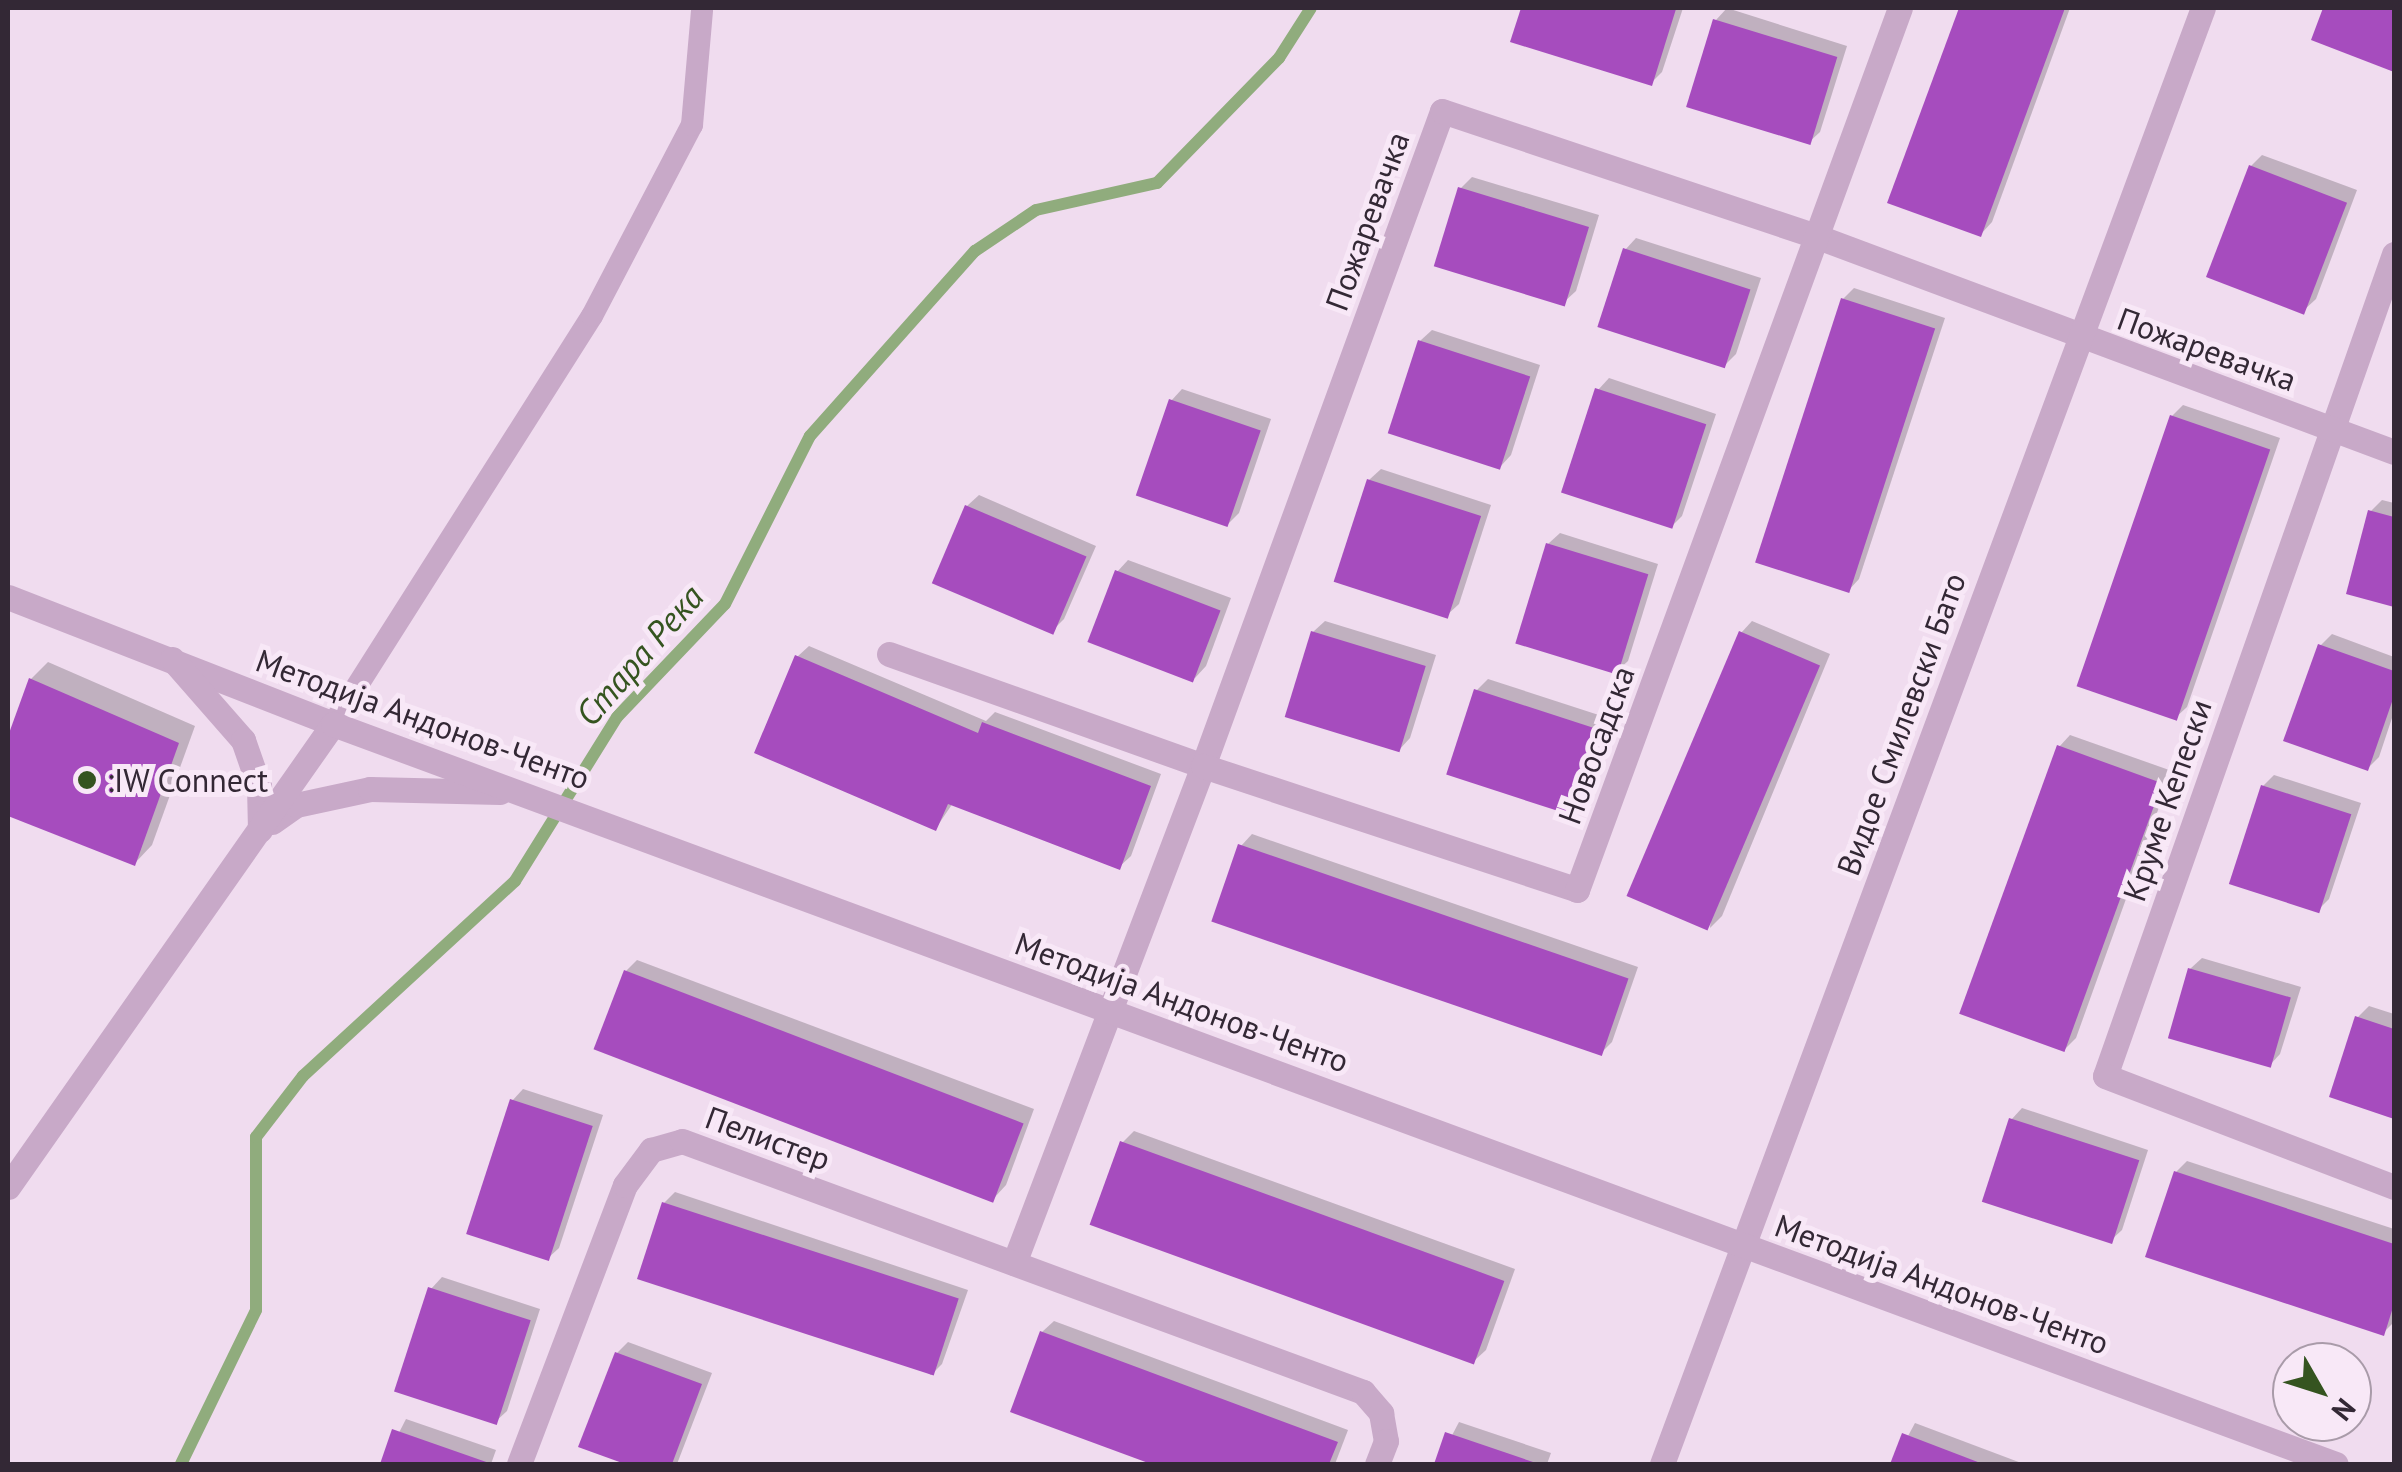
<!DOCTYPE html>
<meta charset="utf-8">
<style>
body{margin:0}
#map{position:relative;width:2402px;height:1472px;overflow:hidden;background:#f0dcef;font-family:"PT Sans",sans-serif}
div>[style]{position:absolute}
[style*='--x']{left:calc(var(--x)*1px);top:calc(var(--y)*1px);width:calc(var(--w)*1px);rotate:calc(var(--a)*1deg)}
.shadow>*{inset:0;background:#0003}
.stream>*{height:12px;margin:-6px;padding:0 6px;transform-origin:6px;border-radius:6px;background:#90ac7d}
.building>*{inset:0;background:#a64cbe;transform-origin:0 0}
.service>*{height:22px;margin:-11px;padding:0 11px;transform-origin:11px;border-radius:11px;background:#c8a9c8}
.minor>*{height:25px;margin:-12.5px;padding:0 12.5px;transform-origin:12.5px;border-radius:12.5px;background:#c8a9c8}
.tertiary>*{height:25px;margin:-12.5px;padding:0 12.5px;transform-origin:12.5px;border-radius:12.5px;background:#c8a9c8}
.dots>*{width:28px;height:28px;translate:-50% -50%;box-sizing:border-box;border:5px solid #f8e8f7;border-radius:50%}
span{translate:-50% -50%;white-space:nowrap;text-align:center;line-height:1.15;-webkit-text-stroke:10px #f8e8f7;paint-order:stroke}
.street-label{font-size:32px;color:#332835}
.poi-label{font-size:32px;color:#332835}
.left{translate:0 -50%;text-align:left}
.water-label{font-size:35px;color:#355420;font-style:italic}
.frame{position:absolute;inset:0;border:10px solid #332835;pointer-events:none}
.north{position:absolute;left:2272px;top:1342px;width:100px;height:100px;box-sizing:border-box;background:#f8e8f7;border:2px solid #a99ba9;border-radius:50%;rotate:129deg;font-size:28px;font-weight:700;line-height:40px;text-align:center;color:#332835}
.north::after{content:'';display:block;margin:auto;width:35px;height:45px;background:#355420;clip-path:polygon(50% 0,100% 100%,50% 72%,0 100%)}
</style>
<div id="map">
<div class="shadow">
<div style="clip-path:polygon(1524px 8px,1683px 8px,1662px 72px,1651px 83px,1513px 40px)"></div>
<div style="clip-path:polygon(1727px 8px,1847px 46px,1820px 132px,1808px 143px,1716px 20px)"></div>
<div style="clip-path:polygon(1962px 8px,2070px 8px,1992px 222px,1981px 234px,1890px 201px)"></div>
<div style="clip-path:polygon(2326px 8px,2394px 8px,2394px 69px,2314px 39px)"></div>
<div style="clip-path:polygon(2262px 155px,2357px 190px,2316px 299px,2304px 310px,2251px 166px)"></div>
<div style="clip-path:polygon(1472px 177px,1599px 215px,1576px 291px,1564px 302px,1460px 189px)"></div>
<div style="clip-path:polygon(1636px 238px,1761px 278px,1736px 354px,1725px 365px,1625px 250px)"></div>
<div style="clip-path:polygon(1854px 288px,1945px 318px,1859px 579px,1848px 591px,1843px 299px)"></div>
<div style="clip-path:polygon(1432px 330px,1540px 365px,1511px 455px,1500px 467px,1420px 341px)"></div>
<div style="clip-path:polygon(1609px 378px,1716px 414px,1682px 516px,1671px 527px,1598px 390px)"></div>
<div style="clip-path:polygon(1182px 389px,1271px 419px,1239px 513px,1228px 524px,1171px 401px)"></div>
<div style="clip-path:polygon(2183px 405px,2280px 438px,2187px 707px,2175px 718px,2172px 416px)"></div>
<div style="clip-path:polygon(1381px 469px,1491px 505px,1459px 604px,1447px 615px,1369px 480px)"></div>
<div style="clip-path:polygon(979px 495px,1096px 546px,1064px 619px,1053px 630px,967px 506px)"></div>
<div style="clip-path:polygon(2382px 500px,2394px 503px,2394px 604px,2349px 593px,2371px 511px)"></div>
<div style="clip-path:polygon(1560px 533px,1658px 564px,1628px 661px,1616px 672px,1548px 544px)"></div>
<div style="clip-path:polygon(1128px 560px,1231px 598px,1206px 666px,1195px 678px,1117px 572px)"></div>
<div style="clip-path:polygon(1325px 621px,1436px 655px,1410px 738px,1399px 750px,1313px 632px)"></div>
<div style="clip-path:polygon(1752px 621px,1830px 654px,1722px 916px,1710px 928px,1741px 633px)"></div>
<div style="clip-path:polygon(2332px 634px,2394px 657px,2394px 712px,2379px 757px,2367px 769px,2320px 646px)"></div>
<div style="clip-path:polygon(809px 646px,986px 721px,995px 712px,1161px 774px,1131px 856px,1119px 867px,953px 803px,936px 828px,797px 657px)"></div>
<div style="clip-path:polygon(48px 662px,195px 726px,152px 845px,135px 863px,8px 814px,8px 743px,31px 679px)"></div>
<div style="clip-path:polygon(1488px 679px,1608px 718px,1580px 801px,1569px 813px,1477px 690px)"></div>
<div style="clip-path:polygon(2070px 735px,2172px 771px,2076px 1038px,2065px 1049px,2059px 747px)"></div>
<div style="clip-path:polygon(2274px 775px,2361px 803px,2329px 899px,2318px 910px,2263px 786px)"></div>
<div style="clip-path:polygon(1252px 834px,1638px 967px,1612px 1042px,1601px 1053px,1241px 846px)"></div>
<div style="clip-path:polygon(2202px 958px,2301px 987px,2280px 1054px,2269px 1066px,2190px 969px)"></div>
<div style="clip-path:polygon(637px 960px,1034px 1109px,1006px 1185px,995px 1197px,626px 971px)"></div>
<div style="clip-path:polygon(2369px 1006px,2394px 1014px,2394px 1116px,2332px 1096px,2358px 1017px)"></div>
<div style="clip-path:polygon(523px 1089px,603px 1115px,559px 1248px,547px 1259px,512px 1101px)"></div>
<div style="clip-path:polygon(2022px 1108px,2148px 1150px,2122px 1230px,2110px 1241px,2011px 1120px)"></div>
<div style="clip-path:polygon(1134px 1131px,1515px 1269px,1486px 1350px,1474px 1361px,1122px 1143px)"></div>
<div style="clip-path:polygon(2187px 1161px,2394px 1229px,2394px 1322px,2383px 1333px,2176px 1172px)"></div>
<div style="clip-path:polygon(675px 1192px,968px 1290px,942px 1364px,931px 1375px,664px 1203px)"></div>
<div style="clip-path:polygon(442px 1277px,540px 1309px,507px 1411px,495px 1422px,431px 1289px)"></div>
<div style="clip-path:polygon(1054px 1321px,1348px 1430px,1335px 1464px,1158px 1464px,1013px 1411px,1042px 1332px)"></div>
<div style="clip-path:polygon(628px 1342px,712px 1373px,677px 1464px,632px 1464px,582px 1446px,617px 1353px)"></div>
<div style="clip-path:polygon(406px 1419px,496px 1450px,491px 1464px,383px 1464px)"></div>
<div style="clip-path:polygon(1459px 1422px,1551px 1453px,1547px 1464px,1437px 1464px)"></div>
<div style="clip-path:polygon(1915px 1423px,2024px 1464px,1893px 1464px)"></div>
</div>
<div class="stream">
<div style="--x:181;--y:1464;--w:171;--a:-64"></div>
<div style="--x:256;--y:1310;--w:173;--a:-90"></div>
<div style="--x:256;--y:1137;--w:77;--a:-52.4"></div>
<div style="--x:303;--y:1076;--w:288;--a:-42.6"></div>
<div style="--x:515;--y:881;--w:193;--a:-58.1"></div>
<div style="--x:617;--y:717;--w:156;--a:-46.3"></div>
<div style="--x:725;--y:604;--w:188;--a:-63.2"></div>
<div style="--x:810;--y:436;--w:248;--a:-48.3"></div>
<div style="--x:975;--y:251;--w:73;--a:-33.9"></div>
<div style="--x:1036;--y:210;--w:124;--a:-12.6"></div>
<div style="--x:1157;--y:183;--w:175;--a:-45.7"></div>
<div style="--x:1279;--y:58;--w:59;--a:-57.4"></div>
</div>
<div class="building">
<div style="clip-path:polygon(1521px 8px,1672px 8px,1676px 9px,1652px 86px,1510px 42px)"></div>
<div style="clip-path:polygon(1959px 8px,2065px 8px,1981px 237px,1887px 203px)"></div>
<div style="clip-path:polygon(2323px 8px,2394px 8px,2394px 72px,2311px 40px)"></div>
<div style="left:1713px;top:19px;width:130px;height:92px;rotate:17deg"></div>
<div style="left:2249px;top:165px;width:105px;height:120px;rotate:21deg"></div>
<div style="left:1458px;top:187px;width:137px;height:83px;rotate:17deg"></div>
<div style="left:1623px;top:248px;width:134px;height:83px;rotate:18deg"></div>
<div style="left:1841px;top:298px;width:99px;height:278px;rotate:18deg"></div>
<div style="left:1418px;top:340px;width:118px;height:98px;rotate:18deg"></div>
<div style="left:1595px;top:388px;width:117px;height:110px;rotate:18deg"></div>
<div style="left:1169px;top:399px;width:97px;height:102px;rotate:19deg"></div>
<div style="left:2170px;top:415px;width:106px;height:287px;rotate:19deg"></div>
<div style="left:1367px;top:479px;width:120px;height:108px;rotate:18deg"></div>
<div style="left:965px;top:505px;width:132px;height:85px;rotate:23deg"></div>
<div style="clip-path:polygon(2368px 510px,2394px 517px,2394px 607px,2346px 594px)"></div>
<div style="left:1546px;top:543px;width:107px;height:105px;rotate:17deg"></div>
<div style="left:1115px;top:570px;width:113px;height:77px;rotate:21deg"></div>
<div style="left:1311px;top:631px;width:120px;height:90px;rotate:17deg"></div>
<div style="left:1739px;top:631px;width:88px;height:288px;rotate:23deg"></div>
<div style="clip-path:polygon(2318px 644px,2394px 671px,2394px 696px,2368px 771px,2283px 741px)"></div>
<div style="clip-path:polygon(795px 655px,978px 733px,982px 722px,1151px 786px,1120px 870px,948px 804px,936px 831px,754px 753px)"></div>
<div style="clip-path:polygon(29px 678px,179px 743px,135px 866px,8px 816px,8px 736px)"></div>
<div style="left:1474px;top:689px;width:131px;height:90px;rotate:18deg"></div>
<div style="left:2057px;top:745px;width:112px;height:286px;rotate:20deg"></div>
<div style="left:2261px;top:785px;width:95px;height:104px;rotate:18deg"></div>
<div style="left:1238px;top:844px;width:413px;height:82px;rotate:19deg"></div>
<div style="left:2188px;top:968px;width:107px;height:73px;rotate:16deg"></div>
<div style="left:624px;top:970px;width:428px;height:85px;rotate:21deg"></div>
<div style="clip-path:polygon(2355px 1016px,2394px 1029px,2394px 1119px,2329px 1097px)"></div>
<div style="left:510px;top:1099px;width:87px;height:142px;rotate:18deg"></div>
<div style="left:2009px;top:1118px;width:137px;height:88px;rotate:18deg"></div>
<div style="left:1120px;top:1141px;width:409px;height:89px;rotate:20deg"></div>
<div style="clip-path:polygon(2174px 1171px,2394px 1244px,2394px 1304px,2384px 1336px,2145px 1257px)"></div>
<div style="left:662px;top:1202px;width:312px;height:81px;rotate:18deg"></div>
<div style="left:428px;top:1287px;width:108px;height:110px;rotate:18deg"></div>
<div style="clip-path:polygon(1040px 1331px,1338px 1442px,1329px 1464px,1151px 1464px,1010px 1412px)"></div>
<div style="clip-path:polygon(615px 1352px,702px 1384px,672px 1464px,625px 1464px,578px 1447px)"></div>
<div style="clip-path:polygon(392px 1429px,492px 1464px,380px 1464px)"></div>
<div style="clip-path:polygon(1445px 1432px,1539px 1464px,1434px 1464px)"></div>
<div style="clip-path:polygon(1902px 1433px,1983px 1464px,1890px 1464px)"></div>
</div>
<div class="service">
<div style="--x:333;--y:724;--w:483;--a:-57.6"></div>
<div style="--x:592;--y:316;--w:216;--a:-62.4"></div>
<div style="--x:692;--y:125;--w:115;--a:-85"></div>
</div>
<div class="minor">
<div style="--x:2394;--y:254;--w:871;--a:109.37"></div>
<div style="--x:2105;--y:1076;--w:310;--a:21"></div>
<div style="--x:8;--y:597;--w:349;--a:21.3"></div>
<div style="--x:889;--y:654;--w:333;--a:19.6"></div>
<div style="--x:1203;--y:766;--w:697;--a:-69.95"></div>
<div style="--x:1442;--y:111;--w:397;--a:18.5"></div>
<div style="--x:1818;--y:237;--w:615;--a:20.47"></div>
<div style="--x:1014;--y:1263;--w:532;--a:-69.18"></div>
<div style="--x:1203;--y:766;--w:394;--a:18.3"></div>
<div style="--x:1577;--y:890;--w:939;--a:-69.89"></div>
<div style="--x:519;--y:1464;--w:298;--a:-69.2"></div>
<div style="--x:625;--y:1185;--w:44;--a:-53.4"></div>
<div style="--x:651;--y:1150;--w:32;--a:-16"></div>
<div style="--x:682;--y:1141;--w:726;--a:20.23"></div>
<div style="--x:1363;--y:1392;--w:28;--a:49"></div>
<div style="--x:1381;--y:1413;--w:28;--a:80"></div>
<div style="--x:1386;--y:1441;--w:25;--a:111"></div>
<div style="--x:1662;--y:1464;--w:1553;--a:-69.62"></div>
</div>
<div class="tertiary">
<div style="--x:172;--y:659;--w:108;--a:48.8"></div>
<div style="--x:243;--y:740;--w:49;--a:70.8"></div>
<div style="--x:259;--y:786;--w:44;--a:88.7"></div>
<div style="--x:272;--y:822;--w:29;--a:-35"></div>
<div style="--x:296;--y:805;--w:76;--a:-12.2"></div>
<div style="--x:370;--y:789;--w:130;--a:1.3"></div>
<div style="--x:8;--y:1187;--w:566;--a:-54.93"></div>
<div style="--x:333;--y:724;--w:2135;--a:20.28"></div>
</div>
<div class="dots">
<div style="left:87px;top:780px;background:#355420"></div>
</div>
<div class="street-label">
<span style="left:1367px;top:221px;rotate:-70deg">Пожаревачка</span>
<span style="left:2207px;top:349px;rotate:20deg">Пожаревачка</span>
<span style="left:423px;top:719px;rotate:20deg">Методија Андонов-Ченто</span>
<span style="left:1901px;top:724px;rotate:-70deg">Видое Смилевски Бато</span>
<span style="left:1596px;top:745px;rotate:-70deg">Новосадска</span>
<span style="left:2167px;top:800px;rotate:-71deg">Круме Кепески</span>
<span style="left:1182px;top:1002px;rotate:20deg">Методија Андонов-Ченто</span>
<span style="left:768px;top:1138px;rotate:20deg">Пелистер</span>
<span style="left:1942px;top:1284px;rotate:20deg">Методија Андонов-Ченто</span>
</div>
<div class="poi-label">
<span class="left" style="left:107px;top:780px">:IW Connect</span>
</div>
<div class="water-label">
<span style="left:639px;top:655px;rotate:-49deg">Стара Река</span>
</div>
<div class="frame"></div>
<div class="north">N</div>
</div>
